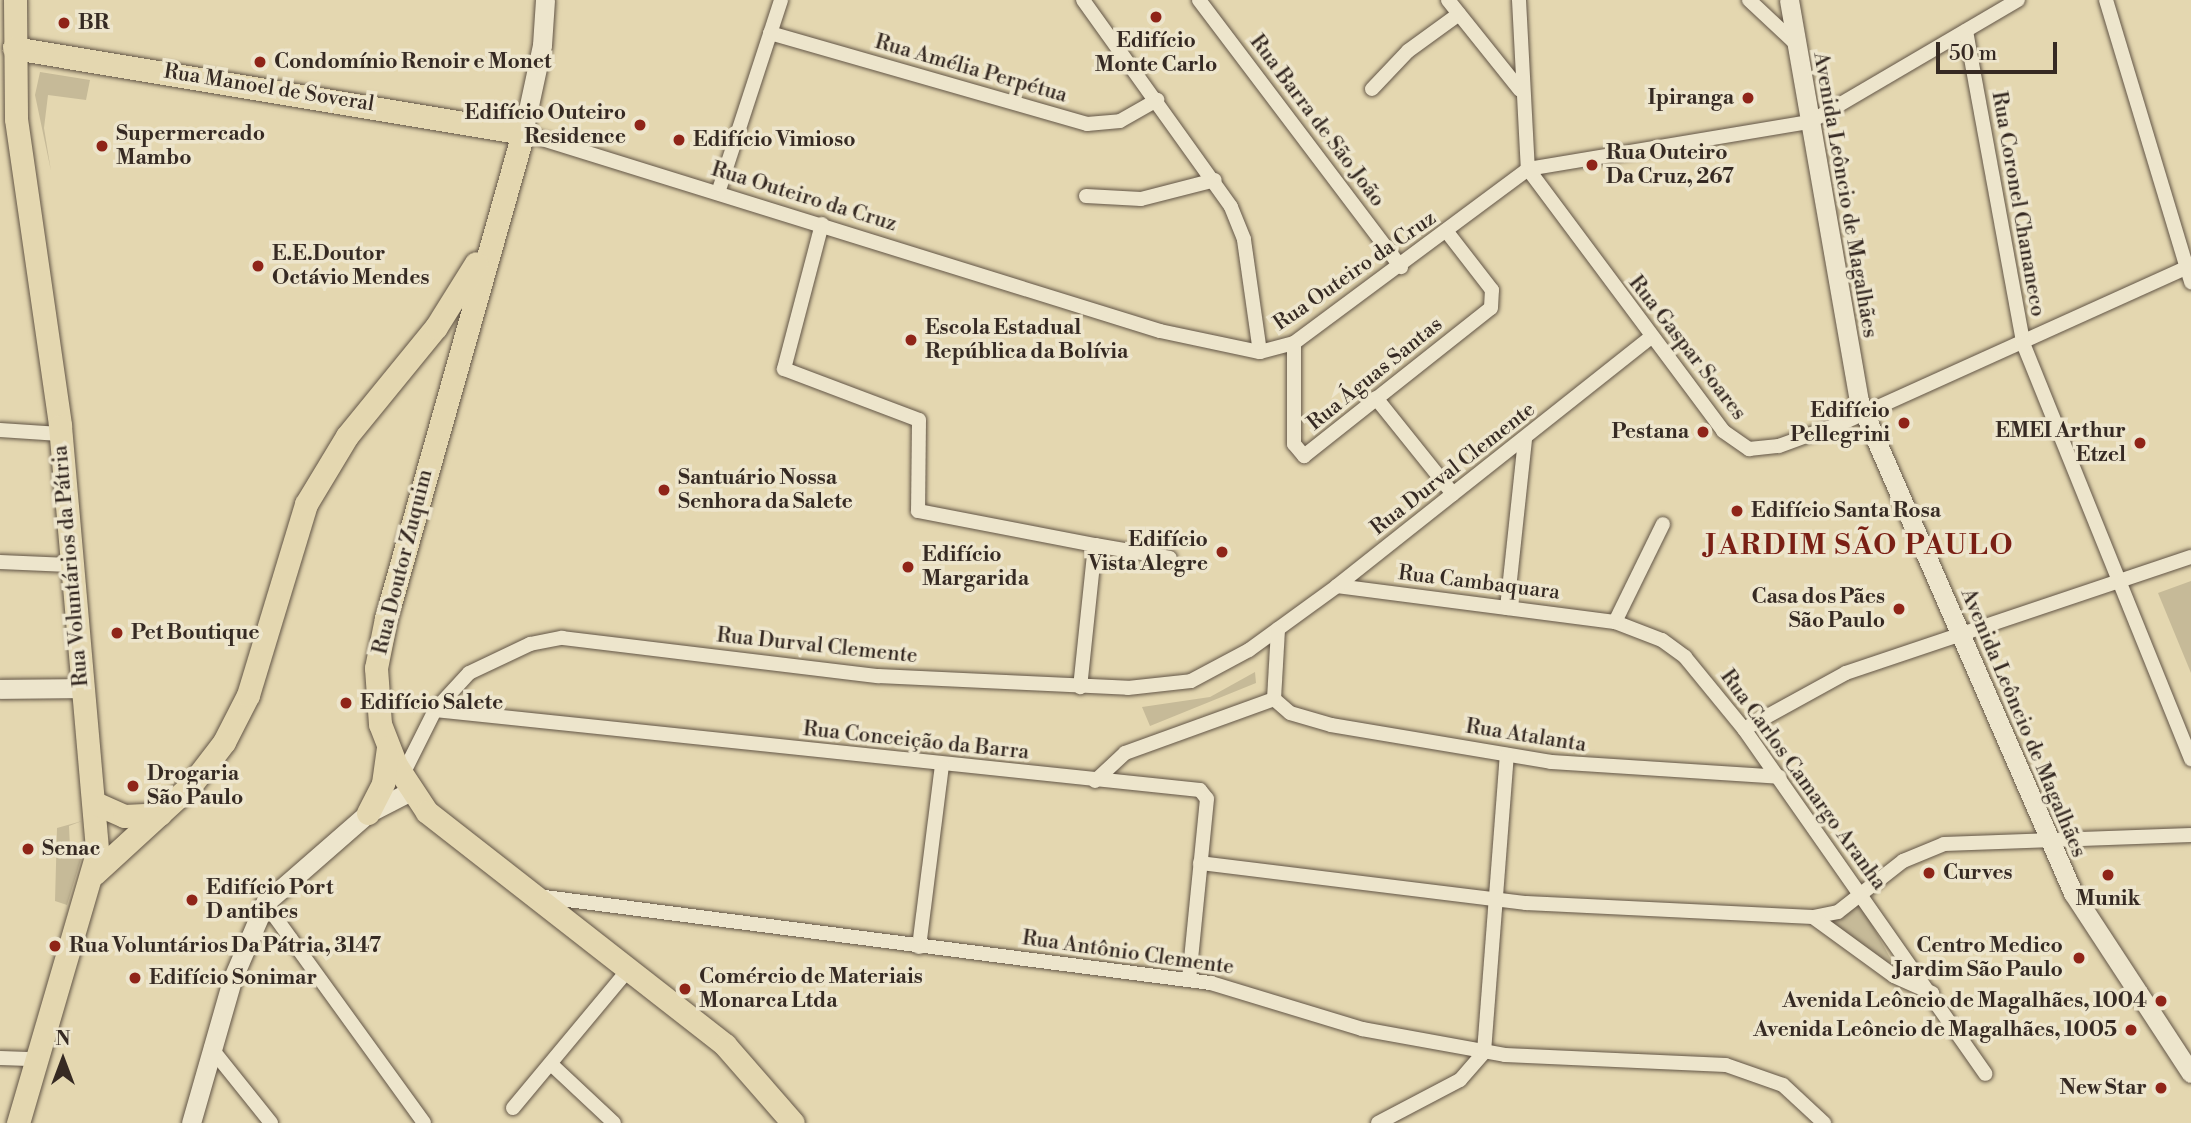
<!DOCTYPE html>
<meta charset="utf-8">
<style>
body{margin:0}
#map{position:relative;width:2191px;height:1123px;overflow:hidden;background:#e4d7b0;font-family:"Libre Bodoni",serif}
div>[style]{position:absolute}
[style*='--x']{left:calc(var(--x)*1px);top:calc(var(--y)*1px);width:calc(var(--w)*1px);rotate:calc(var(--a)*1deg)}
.green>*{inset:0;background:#c6ba98}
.roads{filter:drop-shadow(0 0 2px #625546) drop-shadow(0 0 2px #625546)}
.street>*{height:14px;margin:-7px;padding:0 7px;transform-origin:7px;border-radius:7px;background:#ede5cc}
.secondary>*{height:19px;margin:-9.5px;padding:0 9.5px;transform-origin:9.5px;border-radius:9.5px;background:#ede5cc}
.primary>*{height:23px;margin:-11.5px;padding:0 11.5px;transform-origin:11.5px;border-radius:11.5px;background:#e4d7b0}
.dots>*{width:19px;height:19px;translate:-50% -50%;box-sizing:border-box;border:4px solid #ede5cc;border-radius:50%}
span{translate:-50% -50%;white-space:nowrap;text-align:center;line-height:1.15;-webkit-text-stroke:7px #ede5cc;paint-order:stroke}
.poi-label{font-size:21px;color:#362a23;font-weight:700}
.left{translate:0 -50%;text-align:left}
.right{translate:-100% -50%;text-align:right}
.street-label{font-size:21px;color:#362a23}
.district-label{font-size:28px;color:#7a1f14;font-weight:700;letter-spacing:2px}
.north{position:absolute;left:28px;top:1025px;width:70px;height:70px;-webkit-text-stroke:5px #ede5cc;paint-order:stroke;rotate:0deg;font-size:19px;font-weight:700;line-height:28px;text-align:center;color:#362a23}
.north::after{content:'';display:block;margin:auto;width:24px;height:32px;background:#362a23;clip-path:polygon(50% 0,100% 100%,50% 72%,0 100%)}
.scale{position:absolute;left:1936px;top:42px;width:121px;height:32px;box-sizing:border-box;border:4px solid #362a23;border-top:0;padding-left:9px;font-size:21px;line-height:24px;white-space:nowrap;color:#362a23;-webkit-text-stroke:5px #ede5cc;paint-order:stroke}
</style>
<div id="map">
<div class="green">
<div style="clip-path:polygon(40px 72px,90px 80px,86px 100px,48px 95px,44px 128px,51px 171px,35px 95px)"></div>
<div style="clip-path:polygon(2191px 581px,2191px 673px,2158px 593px)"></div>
<div style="clip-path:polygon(1255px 672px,1256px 683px,1150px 726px,1142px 707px,1210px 697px)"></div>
<div style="clip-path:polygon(82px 821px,69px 826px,70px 847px,85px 846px,67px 905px,55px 901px,57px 828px)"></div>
<div style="clip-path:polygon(1859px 901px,1899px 974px,1832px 922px)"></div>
</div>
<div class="roads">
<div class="street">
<div style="--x:1083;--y:0;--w:254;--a:54.4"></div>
<div style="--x:1231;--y:207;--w:35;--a:68"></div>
<div style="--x:1244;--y:240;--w:113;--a:81.9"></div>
<div style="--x:1199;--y:0;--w:335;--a:52.9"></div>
<div style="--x:1448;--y:0;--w:115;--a:51.3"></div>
<div style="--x:1519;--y:0;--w:169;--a:87"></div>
<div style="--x:1528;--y:169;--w:327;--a:53.3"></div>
<div style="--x:1723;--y:431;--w:32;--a:35"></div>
<div style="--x:1749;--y:449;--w:30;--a:-6"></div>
<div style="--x:1779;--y:446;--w:72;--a:-20.2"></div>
<div style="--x:1847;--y:421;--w:377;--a:-24.3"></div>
<div style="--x:1749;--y:0;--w:64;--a:43.1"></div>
<div style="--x:2106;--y:0;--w:295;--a:73.2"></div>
<div style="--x:1966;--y:31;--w:317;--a:79.6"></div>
<div style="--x:2023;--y:343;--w:449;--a:68"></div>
<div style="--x:770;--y:33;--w:330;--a:16"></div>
<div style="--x:1087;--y:124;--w:33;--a:-5"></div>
<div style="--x:1120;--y:121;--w:43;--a:-29.6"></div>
<div style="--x:1372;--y:89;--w:52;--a:-46.5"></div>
<div style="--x:1408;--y:51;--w:63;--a:-36"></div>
<div style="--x:523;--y:133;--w:667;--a:17.27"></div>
<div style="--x:1160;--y:331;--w:102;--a:11.9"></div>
<div style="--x:1260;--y:352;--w:35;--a:-15"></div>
<div style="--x:1294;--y:343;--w:292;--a:-36.6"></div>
<div style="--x:1528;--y:169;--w:286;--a:-9.5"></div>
<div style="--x:1810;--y:122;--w:241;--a:-30.4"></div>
<div style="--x:718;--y:193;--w:203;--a:-71.9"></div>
<div style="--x:1086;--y:196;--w:55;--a:3.1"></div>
<div style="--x:1141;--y:199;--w:76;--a:-14.4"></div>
<div style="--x:822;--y:224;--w:150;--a:104.7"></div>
<div style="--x:784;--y:369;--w:144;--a:20.7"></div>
<div style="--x:919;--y:420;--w:91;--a:90.6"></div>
<div style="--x:918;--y:511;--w:180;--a:10.9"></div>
<div style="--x:1095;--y:545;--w:143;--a:96"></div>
<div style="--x:1294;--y:343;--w:101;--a:90"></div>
<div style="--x:1294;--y:444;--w:16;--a:50"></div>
<div style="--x:1304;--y:456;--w:238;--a:-38.4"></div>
<div style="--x:1491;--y:308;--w:18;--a:-87"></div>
<div style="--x:1492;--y:290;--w:73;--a:-127.8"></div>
<div style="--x:1376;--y:398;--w:123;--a:51.3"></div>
<div style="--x:0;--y:430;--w:60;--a:3.8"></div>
<div style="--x:1095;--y:545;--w:76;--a:9.8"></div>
<div style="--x:0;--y:562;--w:69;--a:2.5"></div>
<div style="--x:1337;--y:586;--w:280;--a:7.4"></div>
<div style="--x:1615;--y:622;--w:50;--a:21"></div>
<div style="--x:1662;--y:640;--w:29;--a:36"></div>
<div style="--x:1685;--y:657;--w:93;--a:50.7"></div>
<div style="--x:1744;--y:729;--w:421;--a:55"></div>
<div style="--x:1507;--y:608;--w:170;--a:-83.9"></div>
<div style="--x:1615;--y:622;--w:109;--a:-63.9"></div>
<div style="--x:1274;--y:699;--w:21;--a:41"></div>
<div style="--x:1290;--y:713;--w:43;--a:16.3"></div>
<div style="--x:1331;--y:725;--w:223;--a:9.5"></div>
<div style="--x:1551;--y:762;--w:229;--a:3.7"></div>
<div style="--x:435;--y:710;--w:769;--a:5.97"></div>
<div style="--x:1200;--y:790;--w:11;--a:52"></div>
<div style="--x:1207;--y:799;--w:181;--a:95.7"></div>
<div style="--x:1744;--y:729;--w:116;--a:-28.8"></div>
<div style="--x:1846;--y:673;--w:364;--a:-18.6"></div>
<div style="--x:402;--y:776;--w:74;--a:-63.4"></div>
<div style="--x:435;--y:710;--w:50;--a:-47.4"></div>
<div style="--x:469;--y:673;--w:68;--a:-25.4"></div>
<div style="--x:530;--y:644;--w:33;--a:-11"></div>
<div style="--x:562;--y:638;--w:318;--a:6.9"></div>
<div style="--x:878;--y:676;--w:250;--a:2.7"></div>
<div style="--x:1128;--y:688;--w:63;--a:-6.3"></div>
<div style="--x:1191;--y:681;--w:66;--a:-28.1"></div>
<div style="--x:1249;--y:650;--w:109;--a:-36"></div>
<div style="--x:1337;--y:586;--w:399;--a:-38.4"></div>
<div style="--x:1095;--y:781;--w:41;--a:-43"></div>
<div style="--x:1125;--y:753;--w:158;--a:-19.9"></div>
<div style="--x:1274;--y:699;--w:70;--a:-86.7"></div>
<div style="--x:1200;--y:863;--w:328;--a:7"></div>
<div style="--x:1526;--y:903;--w:287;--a:2.8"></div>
<div style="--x:1813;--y:917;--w:25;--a:-11"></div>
<div style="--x:1838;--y:912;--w:83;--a:-38.1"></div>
<div style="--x:1903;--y:861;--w:44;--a:-22.5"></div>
<div style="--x:1944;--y:844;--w:247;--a:-2.1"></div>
<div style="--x:537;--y:896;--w:680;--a:7.36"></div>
<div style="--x:1211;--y:983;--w:158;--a:16.9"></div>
<div style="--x:1362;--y:1029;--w:145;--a:10.3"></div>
<div style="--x:1505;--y:1055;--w:221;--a:2.6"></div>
<div style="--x:1726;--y:1065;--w:60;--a:19.3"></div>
<div style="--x:1783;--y:1085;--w:56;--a:42.8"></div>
<div style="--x:265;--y:903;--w:271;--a:54.1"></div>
<div style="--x:1813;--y:917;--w:100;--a:36.1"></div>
<div style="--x:1894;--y:976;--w:42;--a:24.1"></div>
<div style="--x:919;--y:947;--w:183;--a:-82.8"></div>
<div style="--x:211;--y:1048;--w:96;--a:51.3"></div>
<div style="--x:0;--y:1058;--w:36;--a:2"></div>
<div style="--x:551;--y:1064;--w:86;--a:43.1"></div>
<div style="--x:513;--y:1108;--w:178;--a:-50.2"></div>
<div style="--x:1378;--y:1123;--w:93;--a:-27.7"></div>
<div style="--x:1460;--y:1080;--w:37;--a:-49"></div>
<div style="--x:1484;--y:1052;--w:298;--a:-85.6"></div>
</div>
<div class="secondary">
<div style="--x:1789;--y:0;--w:407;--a:80.1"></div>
<div style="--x:1859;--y:401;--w:537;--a:66.49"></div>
<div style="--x:2073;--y:893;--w:215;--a:56.8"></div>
<div style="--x:523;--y:133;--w:90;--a:-77.8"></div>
<div style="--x:542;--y:45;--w:45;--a:-86.2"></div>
<div style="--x:0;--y:689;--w:81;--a:-0.7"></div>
<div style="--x:191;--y:1123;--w:149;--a:-74"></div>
<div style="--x:232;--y:980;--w:84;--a:-66.8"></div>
<div style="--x:265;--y:903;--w:137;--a:-41.1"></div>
<div style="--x:368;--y:813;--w:48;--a:-27.1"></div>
</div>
<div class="primary">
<div style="--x:15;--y:0;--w:119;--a:89.5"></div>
<div style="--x:16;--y:119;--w:310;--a:81.8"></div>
<div style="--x:60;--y:426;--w:429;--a:85"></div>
<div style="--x:97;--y:853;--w:281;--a:106.3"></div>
<div style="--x:14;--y:48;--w:516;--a:9.48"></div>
<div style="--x:523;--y:133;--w:504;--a:105.77"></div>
<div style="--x:386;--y:618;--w:51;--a:101.3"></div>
<div style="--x:376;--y:668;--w:56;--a:85.9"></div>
<div style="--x:380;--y:724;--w:44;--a:68.7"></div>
<div style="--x:396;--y:765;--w:56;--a:56.6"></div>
<div style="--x:427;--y:812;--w:378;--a:38"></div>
<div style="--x:725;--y:1045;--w:103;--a:48.9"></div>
<div style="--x:95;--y:803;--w:32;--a:24"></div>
<div style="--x:124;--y:816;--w:36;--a:-3"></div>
<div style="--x:368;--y:813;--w:34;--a:-63"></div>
<div style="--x:383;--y:783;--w:36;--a:-82"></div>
<div style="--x:94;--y:874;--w:132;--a:-42.5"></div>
<div style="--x:191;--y:785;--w:54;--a:-52.5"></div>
<div style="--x:224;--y:742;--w:53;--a:-62.9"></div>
<div style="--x:248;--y:695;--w:200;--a:-73.1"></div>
<div style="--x:306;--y:504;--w:79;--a:-58.9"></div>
<div style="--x:347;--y:436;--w:141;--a:-50.8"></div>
<div style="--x:436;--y:327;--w:75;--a:-58"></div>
</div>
</div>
<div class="dots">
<div style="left:1156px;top:17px;background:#8f2418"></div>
<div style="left:64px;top:23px;background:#8f2418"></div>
<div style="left:260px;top:62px;background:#8f2418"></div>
<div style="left:1748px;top:98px;background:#8f2418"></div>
<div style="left:640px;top:125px;background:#8f2418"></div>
<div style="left:679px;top:140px;background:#8f2418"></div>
<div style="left:102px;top:146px;background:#8f2418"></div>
<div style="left:1592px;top:165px;background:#8f2418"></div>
<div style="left:258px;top:266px;background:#8f2418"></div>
<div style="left:911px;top:340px;background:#8f2418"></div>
<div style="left:1904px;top:423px;background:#8f2418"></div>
<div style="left:1703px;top:432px;background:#8f2418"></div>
<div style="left:2140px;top:443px;background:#8f2418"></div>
<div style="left:664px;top:490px;background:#8f2418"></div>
<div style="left:1737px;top:511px;background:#8f2418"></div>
<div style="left:1222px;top:552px;background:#8f2418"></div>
<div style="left:908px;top:567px;background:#8f2418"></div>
<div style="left:1899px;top:609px;background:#8f2418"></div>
<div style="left:117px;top:633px;background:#8f2418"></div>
<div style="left:346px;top:703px;background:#8f2418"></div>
<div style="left:133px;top:786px;background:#8f2418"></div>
<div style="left:28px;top:849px;background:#8f2418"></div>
<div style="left:1929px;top:873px;background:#8f2418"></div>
<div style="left:2108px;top:875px;background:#8f2418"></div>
<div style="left:192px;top:900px;background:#8f2418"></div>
<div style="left:55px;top:946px;background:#8f2418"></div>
<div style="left:2079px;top:958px;background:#8f2418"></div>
<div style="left:135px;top:978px;background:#8f2418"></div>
<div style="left:685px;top:989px;background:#8f2418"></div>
<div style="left:2161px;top:1001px;background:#8f2418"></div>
<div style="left:2131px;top:1030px;background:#8f2418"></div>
<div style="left:2161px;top:1088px;background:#8f2418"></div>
</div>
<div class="poi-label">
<span class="left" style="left:78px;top:23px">BR</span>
<span style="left:1156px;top:53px">Edifício<br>Monte Carlo</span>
<span class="left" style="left:274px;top:62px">Condomínio Renoir e Monet</span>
<span class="right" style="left:1734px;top:98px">Ipiranga</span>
<span class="right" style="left:626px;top:125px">Edifício Outeiro<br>Residence</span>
<span class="left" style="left:116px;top:146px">Supermercado<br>Mambo</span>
<span class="left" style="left:693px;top:140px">Edifício Vimioso</span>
<span class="left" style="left:1606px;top:165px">Rua Outeiro<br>Da Cruz, 267</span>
<span class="left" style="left:272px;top:266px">E.E.Doutor<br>Octávio Mendes</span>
<span class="left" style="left:925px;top:340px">Escola Estadual<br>República da Bolívia</span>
<span class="right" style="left:1890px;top:423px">Edifício<br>Pellegrini</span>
<span class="right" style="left:2126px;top:443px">EMEI Arthur<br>Etzel</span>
<span class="right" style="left:1689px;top:432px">Pestana</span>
<span class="left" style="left:678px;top:490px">Santuário Nossa<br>Senhora da Salete</span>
<span class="left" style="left:1751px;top:511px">Edifício Santa Rosa</span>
<span class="right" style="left:1208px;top:552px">Edifício<br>Vista Alegre</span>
<span class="left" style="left:922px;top:567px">Edifício<br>Margarida</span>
<span class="right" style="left:1885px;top:609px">Casa dos Pães<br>São Paulo</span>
<span class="left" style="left:131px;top:633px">Pet Boutique</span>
<span class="left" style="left:360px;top:703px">Edifício Salete</span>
<span class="left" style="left:147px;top:786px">Drogaria<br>São Paulo</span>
<span class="left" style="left:42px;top:849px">Senac</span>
<span class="left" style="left:1943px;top:873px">Curves</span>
<span class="left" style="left:206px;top:900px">Edifício Port<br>D antibes</span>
<span style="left:2108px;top:899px">Munik</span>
<span class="left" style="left:69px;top:946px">Rua Voluntários Da Pátria, 3147</span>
<span class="right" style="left:2063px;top:958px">Centro Medico<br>Jardim São Paulo</span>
<span class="left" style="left:699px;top:989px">Comércio de Materiais<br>Monarca Ltda</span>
<span class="left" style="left:149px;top:978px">Edifício Sonimar</span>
<span class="right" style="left:2147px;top:1001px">Avenida Leôncio de Magalhães, 1004</span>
<span class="right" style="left:2117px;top:1030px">Avenida Leôncio de Magalhães, 1005</span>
<span class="right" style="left:2147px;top:1088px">New Star</span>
</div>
<div class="street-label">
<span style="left:971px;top:69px;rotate:16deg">Rua Amélia Perpétua</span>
<span style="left:269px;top:88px;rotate:9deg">Rua Manoel de Soveral</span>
<span style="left:1317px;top:121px;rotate:53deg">Rua Barra de São João</span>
<span style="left:1845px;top:195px;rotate:80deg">Avenida Leôncio de Magalhães</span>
<span style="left:804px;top:197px;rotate:17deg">Rua Outeiro da Cruz</span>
<span style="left:2018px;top:204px;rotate:80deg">Rua Coronel Chananeco</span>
<span style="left:1355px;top:271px;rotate:-35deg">Rua Outeiro da Cruz</span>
<span style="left:1687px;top:348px;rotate:52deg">Rua Gaspar Soares</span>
<span style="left:1375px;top:374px;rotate:-39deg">Rua Águas Santas</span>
<span style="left:1453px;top:469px;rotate:-38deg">Rua Durval Clemente</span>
<span style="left:403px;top:562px;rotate:-76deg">Rua Doutor Zuquim</span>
<span style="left:71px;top:566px;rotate:-95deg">Rua Voluntários da Pátria</span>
<span style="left:1479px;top:583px;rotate:7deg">Rua Cambaquara</span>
<span style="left:817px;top:646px;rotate:6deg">Rua Durval Clemente</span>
<span style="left:2023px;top:723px;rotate:67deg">Avenida Leôncio de Magalhães</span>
<span style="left:1526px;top:736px;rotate:9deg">Rua Atalanta</span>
<span style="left:916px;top:741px;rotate:6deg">Rua Conceição da Barra</span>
<span style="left:1803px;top:780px;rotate:54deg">Rua Carlos Camargo Aranha</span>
<span style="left:1128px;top:953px;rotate:8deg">Rua Antônio Clemente</span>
</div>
<div class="district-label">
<span style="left:1860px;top:546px">JARDIM SÃO PAULO</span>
</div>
<div class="north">N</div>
<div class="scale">50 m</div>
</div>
